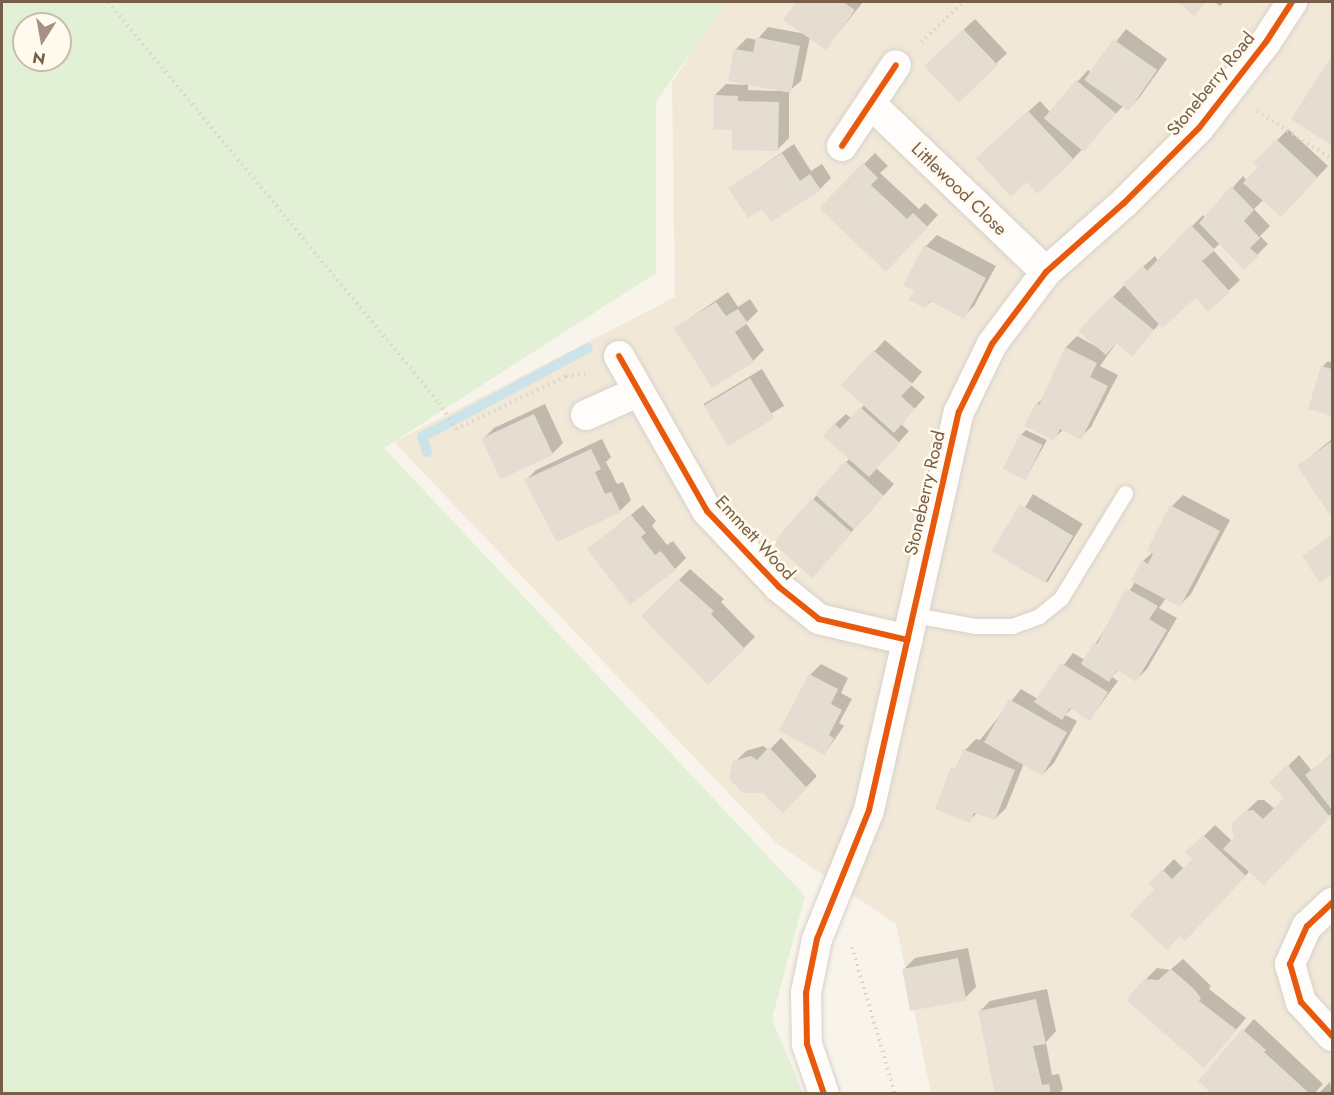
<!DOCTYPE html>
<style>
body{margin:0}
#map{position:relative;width:1334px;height:1095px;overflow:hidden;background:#f8f4eb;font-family:Jost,sans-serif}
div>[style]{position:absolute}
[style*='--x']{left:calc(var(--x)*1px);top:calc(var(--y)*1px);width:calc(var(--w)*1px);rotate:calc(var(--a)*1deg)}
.residential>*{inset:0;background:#f1e8d8}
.green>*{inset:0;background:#e2f0d5}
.shadow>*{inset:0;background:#0003;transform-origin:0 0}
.stream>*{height:10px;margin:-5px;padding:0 5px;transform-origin:5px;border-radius:5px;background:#cce4e9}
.building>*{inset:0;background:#e5ddd2;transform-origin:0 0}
.path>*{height:4px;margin-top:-2px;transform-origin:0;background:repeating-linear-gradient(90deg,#dbd4cd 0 1.5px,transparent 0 6px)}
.roads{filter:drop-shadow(0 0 2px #d7d1c9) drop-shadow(0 0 2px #d7d1c9)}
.service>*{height:15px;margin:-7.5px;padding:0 7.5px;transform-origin:7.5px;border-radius:7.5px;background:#fefdfc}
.minor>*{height:30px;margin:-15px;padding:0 15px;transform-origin:15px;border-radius:15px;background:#fefdfc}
.cycleway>*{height:6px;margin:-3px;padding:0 3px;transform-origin:3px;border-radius:3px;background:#e8590c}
span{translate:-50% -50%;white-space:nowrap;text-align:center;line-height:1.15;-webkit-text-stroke:5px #fffaed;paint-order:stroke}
.street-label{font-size:18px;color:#785e49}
.frame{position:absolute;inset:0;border:3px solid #785e49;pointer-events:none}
.north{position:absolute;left:12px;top:12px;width:60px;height:60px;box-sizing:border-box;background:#fffaed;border:2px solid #c9bcab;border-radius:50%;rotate:191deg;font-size:16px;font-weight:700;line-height:24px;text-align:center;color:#785e49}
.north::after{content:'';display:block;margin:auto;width:21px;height:27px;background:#a59282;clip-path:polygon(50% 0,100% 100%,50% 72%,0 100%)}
</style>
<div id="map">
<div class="residential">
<div style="clip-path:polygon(723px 2px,1332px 2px,1332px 1093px,931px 1093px,896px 924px,776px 843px,394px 442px,675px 297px,672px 83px)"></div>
</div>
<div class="green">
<div style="clip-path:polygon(evenodd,2px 2px,726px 2px,656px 102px,656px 273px,384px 448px,805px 896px,772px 1019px,803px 1093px,2px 1093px,2px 2px,24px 24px,60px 24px,60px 60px,24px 60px,24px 24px)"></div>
</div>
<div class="shadow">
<div style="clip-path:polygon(evenodd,797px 2px,863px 2px,826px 48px,810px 37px,801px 81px,789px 91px,789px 138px,778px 149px,734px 129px,715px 95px,726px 84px,748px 85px,730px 80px,736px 49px,747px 38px,757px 40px,768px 27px,806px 34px,785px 19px,797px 2px,748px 83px,778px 89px,778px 91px,748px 90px,748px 83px)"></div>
<div style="clip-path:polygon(1215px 2px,1224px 2px,1220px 6px)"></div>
<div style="left:975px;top:19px;width:47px;height:67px;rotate:47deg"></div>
<div style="clip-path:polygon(1126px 29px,1167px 59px,1139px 98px,1128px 109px,1123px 106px,1073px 159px,1027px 180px,989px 147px,1040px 101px,1050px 112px,1088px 70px,1092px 73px)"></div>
<div style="clip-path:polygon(1332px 58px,1332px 144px,1293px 119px)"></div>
<div style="clip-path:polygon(1288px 129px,1328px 166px,1292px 204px,1264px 199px,1254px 209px,1270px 226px,1260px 236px,1268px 244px,1244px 268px,1220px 243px,1213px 250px,1240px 280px,1208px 310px,1196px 296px,1160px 323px,1132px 355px,1117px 342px,1100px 366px,1118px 375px,1091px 427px,1080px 438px,1064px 429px,1053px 439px,1037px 404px,1044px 397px,1066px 347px,1077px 336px,1097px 347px,1080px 331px,1136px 273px,1155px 256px,1158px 261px,1203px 215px,1206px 218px,1243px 176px,1247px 181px,1260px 167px,1255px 163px)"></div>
<div style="clip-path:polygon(794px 144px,811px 171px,822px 164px,831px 178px,820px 189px,763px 207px,730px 188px)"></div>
<div style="clip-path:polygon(875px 153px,888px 166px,880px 173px,919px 209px,925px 203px,938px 215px,897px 259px,821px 208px)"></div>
<div style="clip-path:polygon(937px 235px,996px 266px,974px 306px,963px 317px,932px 300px,926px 307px,916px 290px,905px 284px,926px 246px)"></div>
<div style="clip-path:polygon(728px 292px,738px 307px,750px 299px,758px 311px,746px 323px,764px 350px,753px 361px,676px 328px)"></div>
<div style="clip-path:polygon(885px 340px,922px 372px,911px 385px,925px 397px,901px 424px,909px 431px,876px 468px,894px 484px,822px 565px,774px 543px,850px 458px,835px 424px,846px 414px,852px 419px,865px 404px,843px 385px)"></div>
<div style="clip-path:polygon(1328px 361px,1332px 363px,1332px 415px,1310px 408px,1322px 367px)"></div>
<div style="left:762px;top:369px;width:43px;height:68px;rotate:59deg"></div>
<div style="clip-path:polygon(545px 404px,563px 443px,552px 454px,483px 439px,494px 428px)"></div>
<div style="clip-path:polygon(1026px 430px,1047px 440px,1026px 478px,1021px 435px)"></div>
<div style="clip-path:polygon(602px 439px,611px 457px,606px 462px,617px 484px,623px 482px,631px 500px,620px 511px,525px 481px,536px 470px)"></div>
<div style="clip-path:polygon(1332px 439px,1332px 515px,1299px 466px)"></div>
<div style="left:1033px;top:494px;width:58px;height:68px;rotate:31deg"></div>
<div style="clip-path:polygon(1183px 495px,1230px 520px,1191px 594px,1180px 605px,1166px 598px,1159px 608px,1177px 618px,1147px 669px,1136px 680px,1119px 669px,1112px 677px,1118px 681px,1090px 719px,1072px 708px,1065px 715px,1077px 721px,1054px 763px,1043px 774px,1024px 763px,1006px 808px,995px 819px,978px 812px,969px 821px,937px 808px,965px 750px,976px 739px,980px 740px,1021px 689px,1038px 699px,1073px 653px,1085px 660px,1135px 582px,1143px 561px,1153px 552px,1172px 506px)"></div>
<div style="clip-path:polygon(643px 505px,656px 521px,652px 526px,667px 545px,673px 541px,686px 558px,675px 569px,589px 549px)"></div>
<div style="clip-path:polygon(1332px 535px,1332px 573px,1321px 581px,1304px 556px)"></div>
<div style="clip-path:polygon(690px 569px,724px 599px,721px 602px,755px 637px,708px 683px,643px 616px)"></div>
<div style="clip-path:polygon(821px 664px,848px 678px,841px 693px,852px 699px,839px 723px,844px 726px,825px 753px,810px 675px)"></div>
<div style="clip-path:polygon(781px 738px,817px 776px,783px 811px,735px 762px,746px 751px,763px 746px,769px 750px)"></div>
<div style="clip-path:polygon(1332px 753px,1332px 813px,1264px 883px,1250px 871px,1230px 891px,1156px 889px,1151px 883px,1174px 859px,1184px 869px,1194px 859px,1188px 852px,1215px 825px,1232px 841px,1236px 837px,1232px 825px,1258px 800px,1264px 800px,1275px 809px,1286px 798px,1271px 783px,1299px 755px,1312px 771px)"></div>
<div style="clip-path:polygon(968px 948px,976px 987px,965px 998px,904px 969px,915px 958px)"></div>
<div style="clip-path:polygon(1183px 959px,1211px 986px,1209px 989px,1246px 1018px,1215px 1055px,1145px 980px,1157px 968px,1170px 970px)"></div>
<div style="clip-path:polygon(1047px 989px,1056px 1031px,1046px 1042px,1052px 1075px,1059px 1074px,1063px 1089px,1058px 1094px,997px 1094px,979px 1012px,990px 1001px)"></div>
<div style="clip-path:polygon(1254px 1019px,1323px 1084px,1314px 1094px,1214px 1094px,1200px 1081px)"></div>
<div style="clip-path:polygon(1330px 1082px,1332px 1094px,1319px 1094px,1319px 1093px)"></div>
</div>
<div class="stream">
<div style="--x:427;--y:452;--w:16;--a:-108"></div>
<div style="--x:422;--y:437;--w:188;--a:-28.2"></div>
</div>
<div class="building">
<div style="clip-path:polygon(796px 2px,843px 2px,855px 10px,826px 50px,783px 20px)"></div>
<div style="clip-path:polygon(1178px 2px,1206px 2px,1194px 16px)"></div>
<div style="left:963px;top:29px;width:50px;height:54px;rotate:46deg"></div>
<div style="clip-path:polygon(756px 37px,800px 46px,791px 93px,728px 81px,734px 49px,753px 52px)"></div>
<div style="left:1113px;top:39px;width:54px;height:50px;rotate:35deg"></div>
<div style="clip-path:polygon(1331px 57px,1332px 58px,1332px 146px,1291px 119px)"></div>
<div style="left:1076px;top:80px;width:52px;height:50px;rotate:40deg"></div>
<div style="clip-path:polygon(714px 95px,738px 96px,738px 101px,779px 102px,778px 151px,732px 150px,732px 130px,713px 130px)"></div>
<div style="clip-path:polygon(1028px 111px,1074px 160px,1037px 194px,1027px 182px,1011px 197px,976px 158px)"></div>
<div style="clip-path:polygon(1276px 139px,1318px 178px,1281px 217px,1243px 183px,1258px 167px,1253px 163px)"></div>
<div style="clip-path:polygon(782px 153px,800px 181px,810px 174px,821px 190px,771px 222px,762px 209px,748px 218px,728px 188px)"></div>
<div style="clip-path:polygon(863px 163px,878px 178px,871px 185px,907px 219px,913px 213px,928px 227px,886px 272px,819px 208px)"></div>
<div style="clip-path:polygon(1231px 186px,1254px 210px,1244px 221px,1260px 238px,1250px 248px,1259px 256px,1244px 270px,1199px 223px)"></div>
<div style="clip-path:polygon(1191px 225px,1215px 250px,1202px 261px,1230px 292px,1208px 312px,1196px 298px,1162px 328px,1123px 284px,1143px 266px,1147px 271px)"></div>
<div style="clip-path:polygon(924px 245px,986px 278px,964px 319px,930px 301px,926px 309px,909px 300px,914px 291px,903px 285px)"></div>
<div style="clip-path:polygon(1112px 296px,1154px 330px,1132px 357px,1116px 343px,1106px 355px,1078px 331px)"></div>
<div style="clip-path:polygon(716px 302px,726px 316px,738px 309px,748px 323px,735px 332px,754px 362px,712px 388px,674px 328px)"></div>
<div style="clip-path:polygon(1065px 347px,1097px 363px,1090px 377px,1108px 386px,1081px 440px,1060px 429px,1054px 441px,1024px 426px,1036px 403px,1039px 405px)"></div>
<div style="clip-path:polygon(873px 350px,913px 384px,901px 396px,915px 409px,894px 433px,841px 385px)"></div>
<div style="clip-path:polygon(1321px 366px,1332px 369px,1332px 416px,1308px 409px)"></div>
<div style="left:750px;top:378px;width:47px;height:54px;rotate:59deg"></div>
<div style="clip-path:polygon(860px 407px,900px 443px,869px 477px,823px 436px,834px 423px,840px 429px)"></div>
<div style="left:534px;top:414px;width:45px;height:58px;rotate:65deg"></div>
<div style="left:1020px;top:434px;width:25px;height:39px;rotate:26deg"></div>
<div style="clip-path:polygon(1332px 441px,1332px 518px,1297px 466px)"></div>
<div style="clip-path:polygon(591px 449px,601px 469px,595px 472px,605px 494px,611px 492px,621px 512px,557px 542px,524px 480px)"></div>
<div style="left:845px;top:461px;width:52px;height:45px;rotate:42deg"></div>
<div style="left:812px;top:498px;width:53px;height:60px;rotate:41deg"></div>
<div style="left:1020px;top:504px;width:62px;height:55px;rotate:31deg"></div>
<div style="clip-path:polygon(1170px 505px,1220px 531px,1180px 607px,1131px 581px,1142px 560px,1148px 564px,1153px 554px,1147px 550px)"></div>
<div style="clip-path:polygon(631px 515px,646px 533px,641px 537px,655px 555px,661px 551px,676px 570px,630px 605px,587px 549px)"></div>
<div style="clip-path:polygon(1332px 535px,1332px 575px,1320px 583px,1302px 556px)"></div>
<div style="clip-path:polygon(678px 579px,714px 611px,711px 614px,745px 649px,708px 685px,641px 616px)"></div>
<div style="clip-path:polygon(1126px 588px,1158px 606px,1149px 619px,1167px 630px,1136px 682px,1117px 670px,1109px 682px,1081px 664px,1094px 642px,1097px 644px)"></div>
<div style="clip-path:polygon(1061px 663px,1108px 692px,1090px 721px,1070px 708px,1062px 720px,1034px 702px)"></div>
<div style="clip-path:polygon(809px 674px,838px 689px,831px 704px,842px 710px,829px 735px,834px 738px,825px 755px,779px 731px)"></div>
<div style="left:1009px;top:699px;width:67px;height:50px;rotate:30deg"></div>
<div style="clip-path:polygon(769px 747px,807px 788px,783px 813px,763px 793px,742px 793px,729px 778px,733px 761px,751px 756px,757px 760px)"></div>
<div style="clip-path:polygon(963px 749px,1015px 770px,995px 820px,974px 813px,970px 823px,935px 809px,951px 767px,955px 769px)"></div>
<div style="clip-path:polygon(1332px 754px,1332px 810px,1305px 775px)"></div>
<div style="clip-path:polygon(1287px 764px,1330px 817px,1264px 885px,1223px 849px,1234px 837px,1231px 824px,1245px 811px,1253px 810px,1263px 819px,1284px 798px,1269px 783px)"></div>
<div style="clip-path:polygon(1203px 835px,1246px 876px,1185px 941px,1180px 936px,1167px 950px,1130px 915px,1154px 889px,1149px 883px,1162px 869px,1172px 879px,1192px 859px,1185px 852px)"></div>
<div style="left:958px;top:958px;width:43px;height:57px;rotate:79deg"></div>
<div style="clip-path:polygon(1171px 969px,1193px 988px,1201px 998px,1199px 1001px,1237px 1030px,1204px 1068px,1126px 1000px,1144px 979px,1158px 980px)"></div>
<div style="clip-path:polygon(1036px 999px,1046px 1044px,1033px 1046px,1042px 1085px,1049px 1084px,1051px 1094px,995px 1094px,978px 1011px)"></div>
<div style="clip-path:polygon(1242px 1029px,1266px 1050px,1264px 1052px,1310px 1094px,1212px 1094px,1198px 1081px)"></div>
</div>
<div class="path">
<div style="--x:108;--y:2;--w:520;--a:50.46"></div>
<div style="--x:439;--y:403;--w:31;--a:57"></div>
<div style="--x:456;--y:429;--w:122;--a:-25.7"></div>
<div style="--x:566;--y:376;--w:22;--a:-8"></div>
<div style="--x:921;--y:42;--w:59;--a:-42.9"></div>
<div style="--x:1257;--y:111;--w:89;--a:32.6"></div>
<div style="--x:852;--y:947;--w:153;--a:73.7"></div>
</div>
<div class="roads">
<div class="service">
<div style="--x:914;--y:615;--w:63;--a:10.1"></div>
<div style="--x:976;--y:626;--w:36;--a:0"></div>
<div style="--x:1012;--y:626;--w:29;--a:-20"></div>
<div style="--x:1039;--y:616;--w:28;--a:-39"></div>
<div style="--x:1061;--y:598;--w:123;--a:-58.6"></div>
</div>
<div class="minor">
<div style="--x:872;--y:105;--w:241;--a:43.8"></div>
<div style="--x:842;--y:146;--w:97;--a:-56.3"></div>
<div style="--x:619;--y:356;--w:178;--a:60.4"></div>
<div style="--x:707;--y:511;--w:105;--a:46.5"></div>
<div style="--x:779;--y:587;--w:51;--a:38.7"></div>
<div style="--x:819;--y:619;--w:91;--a:13.3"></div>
<div style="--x:586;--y:415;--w:57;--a:-23.9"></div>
<div style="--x:1332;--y:903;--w:34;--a:137"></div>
<div style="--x:1307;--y:926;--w:42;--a:114.1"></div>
<div style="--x:1290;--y:964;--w:40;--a:74"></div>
<div style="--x:1301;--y:1002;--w:46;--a:47.6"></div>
<div style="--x:824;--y:1094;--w:53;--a:-108.8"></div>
<div style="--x:807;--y:1044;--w:51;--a:-91.1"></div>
<div style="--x:806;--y:993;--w:55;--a:-78.5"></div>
<div style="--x:817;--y:939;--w:139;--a:-68"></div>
<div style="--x:869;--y:810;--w:408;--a:-77.3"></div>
<div style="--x:959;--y:412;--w:76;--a:-64.1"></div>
<div style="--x:992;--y:344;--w:90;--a:-53.1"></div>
<div style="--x:1046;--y:272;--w:104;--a:-41.5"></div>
<div style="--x:1124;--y:203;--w:106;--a:-45"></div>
<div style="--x:1199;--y:128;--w:109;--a:-52.1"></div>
<div style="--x:1266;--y:42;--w:48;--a:-57"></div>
</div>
</div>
<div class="cycleway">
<div style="--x:842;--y:146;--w:97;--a:-56.3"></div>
<div style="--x:619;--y:356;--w:178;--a:60.4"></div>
<div style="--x:707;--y:511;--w:105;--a:46.5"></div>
<div style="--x:779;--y:587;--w:51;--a:38.7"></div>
<div style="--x:819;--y:619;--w:91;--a:13.3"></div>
<div style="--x:1332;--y:903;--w:34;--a:137"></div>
<div style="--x:1307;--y:926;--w:42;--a:114.1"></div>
<div style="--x:1290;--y:964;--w:40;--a:74"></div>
<div style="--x:1301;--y:1002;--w:46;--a:47.6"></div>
<div style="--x:824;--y:1094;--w:53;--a:-108.8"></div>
<div style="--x:807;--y:1044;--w:51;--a:-91.1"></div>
<div style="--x:806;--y:993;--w:55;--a:-78.5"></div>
<div style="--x:817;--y:939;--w:139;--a:-68"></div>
<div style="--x:869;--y:810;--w:408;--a:-77.3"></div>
<div style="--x:959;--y:412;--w:76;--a:-64.1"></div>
<div style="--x:992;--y:344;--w:90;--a:-53.1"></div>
<div style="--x:1046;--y:272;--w:104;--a:-41.5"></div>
<div style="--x:1124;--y:203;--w:106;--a:-45"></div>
<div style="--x:1199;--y:128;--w:109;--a:-52.1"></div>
<div style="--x:1266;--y:42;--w:48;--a:-57"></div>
</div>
<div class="street-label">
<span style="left:1211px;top:84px;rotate:-51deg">Stoneberry Road</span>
<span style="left:959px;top:189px;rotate:44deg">Littlewood Close</span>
<span style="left:925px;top:493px;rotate:-77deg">Stoneberry Road</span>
<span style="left:755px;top:538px;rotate:47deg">Emmett Wood</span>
</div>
<div class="frame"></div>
<div class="north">N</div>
</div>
